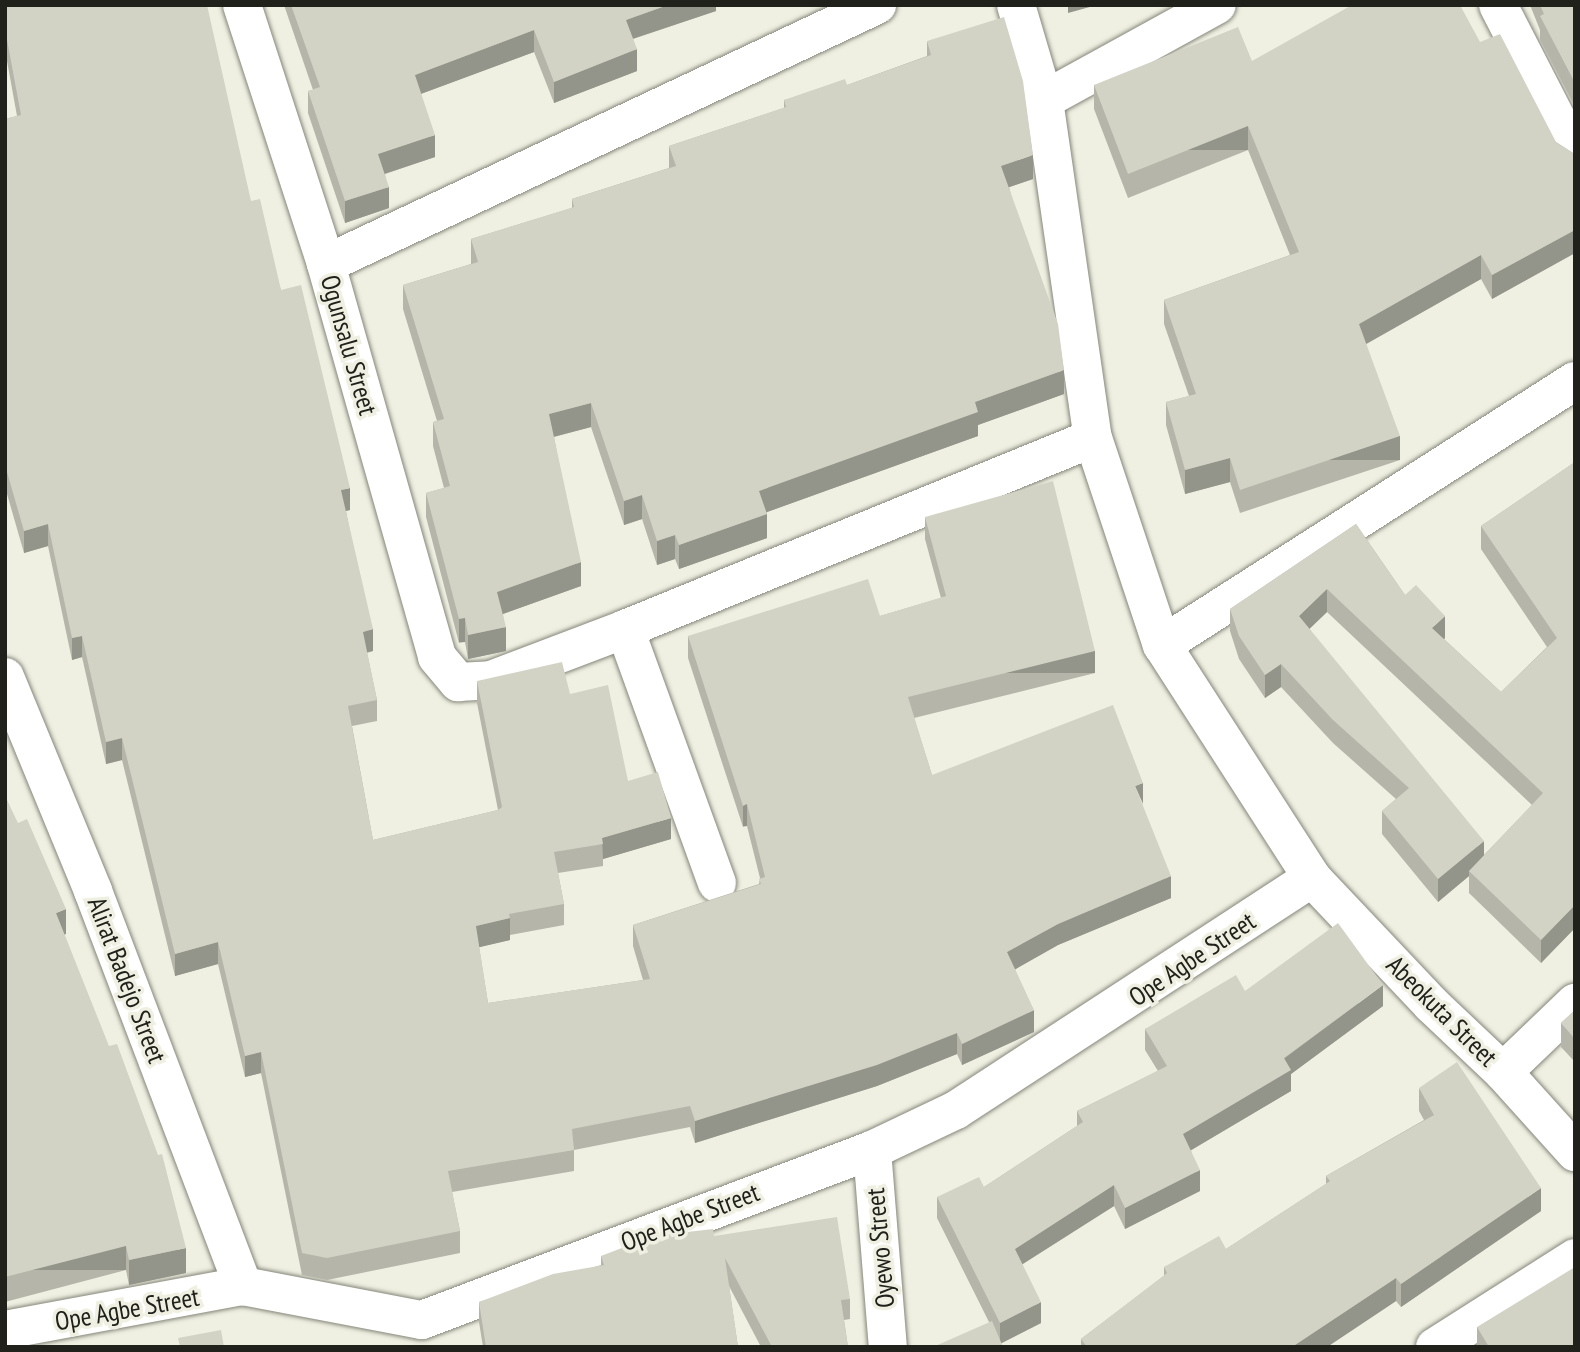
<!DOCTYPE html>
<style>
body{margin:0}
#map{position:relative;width:1580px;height:1352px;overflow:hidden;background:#eff0e2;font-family:"PT Sans Narrow",sans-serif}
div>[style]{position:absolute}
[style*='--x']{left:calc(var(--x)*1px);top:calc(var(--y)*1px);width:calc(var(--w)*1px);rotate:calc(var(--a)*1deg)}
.roads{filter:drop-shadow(0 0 2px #85867a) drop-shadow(0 0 2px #85867a)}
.minor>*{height:38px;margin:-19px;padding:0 19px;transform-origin:19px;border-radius:19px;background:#fff}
.wall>*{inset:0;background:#b5b5a9}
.shaded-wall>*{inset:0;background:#93948a;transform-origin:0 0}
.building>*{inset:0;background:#d2d3c5}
span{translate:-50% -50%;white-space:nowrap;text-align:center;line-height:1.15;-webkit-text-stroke:7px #eff0e2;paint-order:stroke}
.street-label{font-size:26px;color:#21211c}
.frame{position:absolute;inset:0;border:7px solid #21211c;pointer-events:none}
</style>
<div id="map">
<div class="roads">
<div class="minor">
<div style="--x:242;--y:5;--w:272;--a:72"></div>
<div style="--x:326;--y:264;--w:408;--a:74.2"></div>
<div style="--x:437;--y:657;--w:33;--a:50"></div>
<div style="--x:458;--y:682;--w:33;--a:-3"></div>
<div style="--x:491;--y:680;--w:143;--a:-20.8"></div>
<div style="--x:625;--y:629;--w:505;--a:-22.2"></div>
<div style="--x:1016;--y:5;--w:99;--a:73.6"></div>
<div style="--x:1044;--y:100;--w:342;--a:81.8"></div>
<div style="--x:1093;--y:438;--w:218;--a:71.6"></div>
<div style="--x:1162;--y:645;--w:277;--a:57.2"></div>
<div style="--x:1312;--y:878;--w:173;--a:46.6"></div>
<div style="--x:1431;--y:1004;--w:99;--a:43.4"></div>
<div style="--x:1503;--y:1072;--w:100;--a:-43.8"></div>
<div style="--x:1498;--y:5;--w:169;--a:62.8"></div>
<div style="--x:1044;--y:100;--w:197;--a:-28.8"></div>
<div style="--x:326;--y:264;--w:609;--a:-25.18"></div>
<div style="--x:625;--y:629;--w:270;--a:70.1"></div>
<div style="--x:1162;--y:645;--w:490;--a:-32.6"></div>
<div style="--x:5;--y:677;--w:231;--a:67.6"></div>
<div style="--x:93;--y:891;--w:423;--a:69.2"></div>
<div style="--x:1503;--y:1072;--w:108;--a:48"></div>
<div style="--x:872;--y:1150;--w:198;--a:85.4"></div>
<div style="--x:5;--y:1330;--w:242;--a:-10.5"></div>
<div style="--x:243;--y:1286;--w:182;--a:10.8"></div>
<div style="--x:422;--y:1320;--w:481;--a:-20.7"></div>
<div style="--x:872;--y:1150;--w:93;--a:-25.5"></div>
<div style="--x:956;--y:1110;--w:425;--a:-33.1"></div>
<div style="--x:1435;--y:1347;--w:166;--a:-32.4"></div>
</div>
</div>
<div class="wall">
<div style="clip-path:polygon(5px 5px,251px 201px,281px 290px,350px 510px,346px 511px,373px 651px,367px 653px,377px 700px,377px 721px,352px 726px,373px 840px,498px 810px,477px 703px,477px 681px,570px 694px,628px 781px,671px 839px,603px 859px,603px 866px,558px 873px,564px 904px,564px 925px,510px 935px,510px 940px,479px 947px,488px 1003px,643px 980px,633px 946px,633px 925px,759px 884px,760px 878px,747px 826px,743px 827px,688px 658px,688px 636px,880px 616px,941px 598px,925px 539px,925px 517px,1095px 673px,914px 718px,932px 775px,1142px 804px,1171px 898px,1058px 945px,1015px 969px,1034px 1032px,962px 1065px,957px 1054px,877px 1086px,695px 1143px,690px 1127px,574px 1150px,574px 1171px,452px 1192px,460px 1231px,460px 1253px,327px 1280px,302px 1275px,261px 1073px,245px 1077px,218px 964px,175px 976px,122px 760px,106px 764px,82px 657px,72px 660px,48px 546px,24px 553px,5px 487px,5px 119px,17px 116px,5px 50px)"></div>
<div style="clip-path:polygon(284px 5px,716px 5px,716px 11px,633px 39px,637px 71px,554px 103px,534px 52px,421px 94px,435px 157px,385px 174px,389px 208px,345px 223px,308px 113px,308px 91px,313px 90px)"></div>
<div style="clip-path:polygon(1530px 5px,1575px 5px,1575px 107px,1540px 40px,1540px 30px)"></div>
<div style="clip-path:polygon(927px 41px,1033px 179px,1009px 187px,1064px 394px,978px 425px,978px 436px,767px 512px,767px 538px,679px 569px,675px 559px,657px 565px,642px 519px,624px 525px,591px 427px,554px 437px,581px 586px,503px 614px,506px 651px,468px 659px,465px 642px,459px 643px,426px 517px,426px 493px,444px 488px,433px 446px,433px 422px,437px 421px,403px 309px,403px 285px,471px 264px,471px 239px,572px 208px,572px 199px,669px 168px,669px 146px,784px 108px,784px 100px,847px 85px,927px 56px)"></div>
<div style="clip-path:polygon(1480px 42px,1556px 142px,1573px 153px,1575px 153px,1575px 253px,1492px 299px,1481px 279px,1366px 344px,1400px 460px,1240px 513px,1230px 482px,1185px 494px,1166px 425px,1166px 402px,1189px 396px,1164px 324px,1164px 300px,1290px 255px,1248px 150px,1128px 198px,1094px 109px,1094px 85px,1252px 61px)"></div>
<div style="clip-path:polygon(evenodd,1575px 462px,1575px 928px,1541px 963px,1469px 893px,1469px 876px,1438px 902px,1382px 834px,1382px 811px,1396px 799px,1333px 743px,1281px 687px,1265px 698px,1239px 659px,1230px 631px,1230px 609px,1356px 524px,1405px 595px,1445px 638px,1444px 639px,1501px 692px,1547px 647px,1481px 549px,1481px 526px,1575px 462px,1327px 612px,1532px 805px,1484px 855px,1309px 629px,1327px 612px)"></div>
<div style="clip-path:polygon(5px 796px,66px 934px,64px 934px,186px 1273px,129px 1285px,126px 1270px,5px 1302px)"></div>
<div style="clip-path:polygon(1245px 991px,1383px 1006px,1291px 1074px,1291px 1091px,1191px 1150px,1200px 1191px,1125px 1229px,1114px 1206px,1022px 1264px,1041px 1323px,1001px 1343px,989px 1322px,937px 1218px,937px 1197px,984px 1187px,1077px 1126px,1077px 1111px,1158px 1071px,1145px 1050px,1145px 1029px)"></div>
<div style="clip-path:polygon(1575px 1010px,1575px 1062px,1561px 1047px,1561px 1023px)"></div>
<div style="clip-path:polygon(1419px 1088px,1541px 1211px,1401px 1307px,1396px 1301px,1327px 1347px,1081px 1347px,1081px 1339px,1164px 1276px,1164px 1267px,1226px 1249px,1326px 1184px,1326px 1176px,1424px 1120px,1419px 1111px)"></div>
<div style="clip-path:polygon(714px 1236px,850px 1299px,850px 1319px,844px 1320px,848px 1347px,761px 1347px,729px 1286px,738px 1347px,483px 1347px,479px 1322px,479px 1302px,601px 1265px,601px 1256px)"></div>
<div style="clip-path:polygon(1477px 1327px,1575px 1347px,1477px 1347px)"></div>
</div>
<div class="shaded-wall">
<div style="clip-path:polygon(668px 5px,716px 5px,716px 11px,626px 41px,626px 20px)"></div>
<div style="clip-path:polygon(1068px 5px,1097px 5px,1068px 13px)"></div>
<div style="clip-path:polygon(534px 30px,534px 52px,415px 96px,415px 75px)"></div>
<div style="clip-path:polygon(637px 49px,637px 71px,554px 103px,554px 82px)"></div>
<div style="left:1248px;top:126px;width:24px;height:129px;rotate:90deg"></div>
<div style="clip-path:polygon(435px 135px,435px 157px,378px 176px,378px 154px)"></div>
<div style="clip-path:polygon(1033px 155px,1033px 179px,1001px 190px,1001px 166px)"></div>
<div style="clip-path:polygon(389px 187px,389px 208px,345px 223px,345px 201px)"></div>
<div style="clip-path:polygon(1575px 230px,1575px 253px,1492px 299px,1492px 275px)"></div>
<div style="clip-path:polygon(1481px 255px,1481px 279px,1359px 348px,1359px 324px)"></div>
<div style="clip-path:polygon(1064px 370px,1064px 394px,978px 425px,978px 436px,759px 515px,759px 491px,975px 402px)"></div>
<div style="clip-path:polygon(591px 403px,591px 427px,549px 438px,549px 414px)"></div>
<div style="left:1400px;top:436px;width:24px;height:169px;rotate:90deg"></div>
<div style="clip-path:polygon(1230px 458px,1230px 482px,1185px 494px,1185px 470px)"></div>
<div style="clip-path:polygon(350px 488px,350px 510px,341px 512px,341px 490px)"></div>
<div style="clip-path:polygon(642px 495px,642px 519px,624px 525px,624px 501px)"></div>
<div style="clip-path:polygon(767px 514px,767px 538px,679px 569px,679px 545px)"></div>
<div style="clip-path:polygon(48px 524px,48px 546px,24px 553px,24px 531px)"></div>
<div style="clip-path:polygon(675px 535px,675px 559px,657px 565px,657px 541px)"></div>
<div style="clip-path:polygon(581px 562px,581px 586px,497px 616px,497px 592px)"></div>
<div style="clip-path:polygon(1327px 589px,1327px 612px,1299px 639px,1299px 616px)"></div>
<div style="clip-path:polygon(1445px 616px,1445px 638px,1432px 651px,1432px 628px)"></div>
<div style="left:465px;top:618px;width:24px;height:6px;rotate:90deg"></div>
<div style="clip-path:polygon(506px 627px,506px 651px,468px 659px,468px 635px)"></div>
<div style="clip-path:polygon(373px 629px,373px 651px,363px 653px,363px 632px)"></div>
<div style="clip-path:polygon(82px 636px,82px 657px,72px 660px,72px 638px)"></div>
<div style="left:1095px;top:651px;width:22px;height:193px;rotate:90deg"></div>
<div style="clip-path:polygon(1281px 664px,1281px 687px,1265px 698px,1265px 675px)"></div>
<div style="clip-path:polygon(122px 738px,122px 760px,106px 764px,106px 742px)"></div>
<div style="clip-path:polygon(1143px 783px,1143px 804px,1135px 786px)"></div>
<div style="left:747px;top:804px;width:22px;height:4px;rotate:90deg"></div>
<div style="clip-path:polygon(671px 818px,671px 839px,603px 859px,602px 838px)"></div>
<div style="clip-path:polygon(1484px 841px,1484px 864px,1469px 871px,1469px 876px,1438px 902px,1438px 879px)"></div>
<div style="clip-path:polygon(1171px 876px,1171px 898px,1058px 945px,1007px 974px,1007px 952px,1058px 924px)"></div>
<div style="clip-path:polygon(1575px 905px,1575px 928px,1541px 963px,1541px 940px)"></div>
<div style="clip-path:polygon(66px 909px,66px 934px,56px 938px,56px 913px)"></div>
<div style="clip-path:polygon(510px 918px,510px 940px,476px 948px,476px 926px)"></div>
<div style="clip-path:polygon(218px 942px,218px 964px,175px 976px,175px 954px)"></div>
<div style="clip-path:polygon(1383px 985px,1383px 1006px,1291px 1074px,1291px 1091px,1183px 1155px,1183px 1134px)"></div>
<div style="clip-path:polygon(1034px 1010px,1034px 1032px,962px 1065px,962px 1044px)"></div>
<div style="clip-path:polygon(957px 1033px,957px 1054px,877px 1086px,695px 1143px,695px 1121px)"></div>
<div style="clip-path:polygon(261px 1052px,261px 1073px,245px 1077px,245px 1056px)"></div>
<div style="clip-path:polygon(1200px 1170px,1200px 1191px,1125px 1229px,1125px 1208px)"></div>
<div style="clip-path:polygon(1114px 1185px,1114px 1206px,1015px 1269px,1015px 1249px)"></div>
<div style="clip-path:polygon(1541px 1188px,1541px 1211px,1401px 1307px,1401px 1284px)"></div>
<div style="left:126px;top:1246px;width:24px;height:125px;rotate:90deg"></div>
<div style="clip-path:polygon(186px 1248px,186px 1273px,129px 1285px,129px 1260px)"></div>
<div style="clip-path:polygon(1396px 1278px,1396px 1301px,1327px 1347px,1292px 1347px)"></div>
<div style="clip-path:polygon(1041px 1302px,1041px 1323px,1000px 1344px,1000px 1323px)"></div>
</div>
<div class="building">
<div style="clip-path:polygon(5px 5px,207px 5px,251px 201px,260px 199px,281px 290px,301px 285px,350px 488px,341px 490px,373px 629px,363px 632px,377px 700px,348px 706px,373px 840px,498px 810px,502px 807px,477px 681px,562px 662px,570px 694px,608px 685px,628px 781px,658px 772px,671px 818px,602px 838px,603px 844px,554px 852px,564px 904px,509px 914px,510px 918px,476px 926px,488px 1003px,650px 979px,633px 925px,761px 884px,759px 879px,765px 877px,747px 804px,743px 806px,688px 636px,868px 579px,880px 616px,946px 596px,925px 517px,1053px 481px,1095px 651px,908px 697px,932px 775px,1113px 705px,1143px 783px,1135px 786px,1171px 876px,1058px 924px,1007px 952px,1034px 1010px,962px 1044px,957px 1033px,877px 1065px,695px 1121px,690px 1106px,572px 1129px,574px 1150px,448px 1171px,460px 1231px,327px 1258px,302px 1253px,261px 1052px,245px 1056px,218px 942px,175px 954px,122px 738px,106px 742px,82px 636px,72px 638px,48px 524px,24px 531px,5px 465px,5px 119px,21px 115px,5px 29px)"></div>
<div style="clip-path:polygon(291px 5px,668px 5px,626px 20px,637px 49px,554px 82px,534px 30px,415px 75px,435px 135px,378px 154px,389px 187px,345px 201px,308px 91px,320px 87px)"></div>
<div style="clip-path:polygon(1352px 5px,1460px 5px,1480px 42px,1500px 34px,1556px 142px,1573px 153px,1575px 153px,1575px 230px,1492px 275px,1481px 255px,1359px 324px,1400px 436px,1240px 490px,1230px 458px,1185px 470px,1166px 402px,1196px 394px,1164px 300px,1299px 252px,1248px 126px,1128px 174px,1094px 85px,1238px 27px,1252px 61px)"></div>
<div style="clip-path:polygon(1540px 5px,1575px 5px,1575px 83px,1540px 16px,1544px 14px)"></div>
<div style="clip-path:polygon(1004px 17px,1023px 81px,1033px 155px,1001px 166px,1058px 324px,1064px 370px,975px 402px,978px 412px,759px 491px,767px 514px,679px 545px,675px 535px,657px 541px,642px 495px,624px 501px,591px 403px,549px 414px,581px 562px,497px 592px,506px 627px,468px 635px,465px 618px,459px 619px,426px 493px,450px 486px,433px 422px,444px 419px,403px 285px,478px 262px,471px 239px,574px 207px,572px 199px,676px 166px,669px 146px,786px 107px,784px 100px,845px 79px,847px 85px,931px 55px,927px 41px)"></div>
<div style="clip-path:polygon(1575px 462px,1575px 905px,1541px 940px,1469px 871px,1543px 793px,1327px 589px,1299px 616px,1484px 841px,1438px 879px,1382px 811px,1409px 788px,1333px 720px,1281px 664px,1265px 675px,1239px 636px,1230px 609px,1356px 524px,1405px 595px,1416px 585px,1445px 616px,1432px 628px,1501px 692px,1557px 638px,1481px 526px)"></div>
<div style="clip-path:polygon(5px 796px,18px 823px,27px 819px,66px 909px,56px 913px,109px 1046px,117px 1044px,158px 1155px,162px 1154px,186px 1248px,129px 1260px,126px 1246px,5px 1277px)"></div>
<div style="clip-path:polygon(1338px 923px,1383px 985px,1284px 1058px,1291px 1070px,1183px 1134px,1200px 1170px,1125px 1208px,1114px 1185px,1015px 1249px,1041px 1302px,1000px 1323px,937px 1197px,979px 1177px,984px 1187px,1083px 1122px,1077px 1111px,1167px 1066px,1145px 1029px,1236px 975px,1245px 991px)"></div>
<div style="clip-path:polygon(1575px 1010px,1575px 1039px,1561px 1023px)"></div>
<div style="clip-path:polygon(1457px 1062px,1541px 1188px,1401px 1284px,1396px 1278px,1292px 1347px,1087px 1347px,1081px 1339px,1167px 1273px,1164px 1267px,1219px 1236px,1226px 1249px,1330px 1181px,1326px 1176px,1434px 1115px,1419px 1088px)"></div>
<div style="clip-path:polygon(837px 1217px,850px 1299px,841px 1300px,848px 1347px,772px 1347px,725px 1258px,738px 1347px,486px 1347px,479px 1302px,553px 1274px,604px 1265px,601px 1256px,653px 1236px,713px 1229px,714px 1236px)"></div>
<div style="clip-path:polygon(1575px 1267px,1575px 1347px,1489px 1347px,1477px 1327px)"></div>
<div style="clip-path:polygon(992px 1321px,1003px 1347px,933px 1347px)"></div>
<div style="clip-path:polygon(221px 1330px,224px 1347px,180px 1347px,178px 1338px)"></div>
</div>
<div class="street-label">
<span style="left:349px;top:345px;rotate:74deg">Ogunsalu Street</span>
<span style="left:1192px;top:959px;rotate:-34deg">Ope Agbe Street</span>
<span style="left:127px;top:980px;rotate:69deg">Alirat Badejo Street</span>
<span style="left:1442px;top:1011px;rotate:45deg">Abeokuta Street</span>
<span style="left:690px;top:1217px;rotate:-21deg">Ope Agbe Street</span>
<span style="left:880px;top:1248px;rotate:-95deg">Oyewo Street</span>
<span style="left:127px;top:1309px;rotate:-10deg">Ope Agbe Street</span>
</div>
<div class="frame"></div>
</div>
